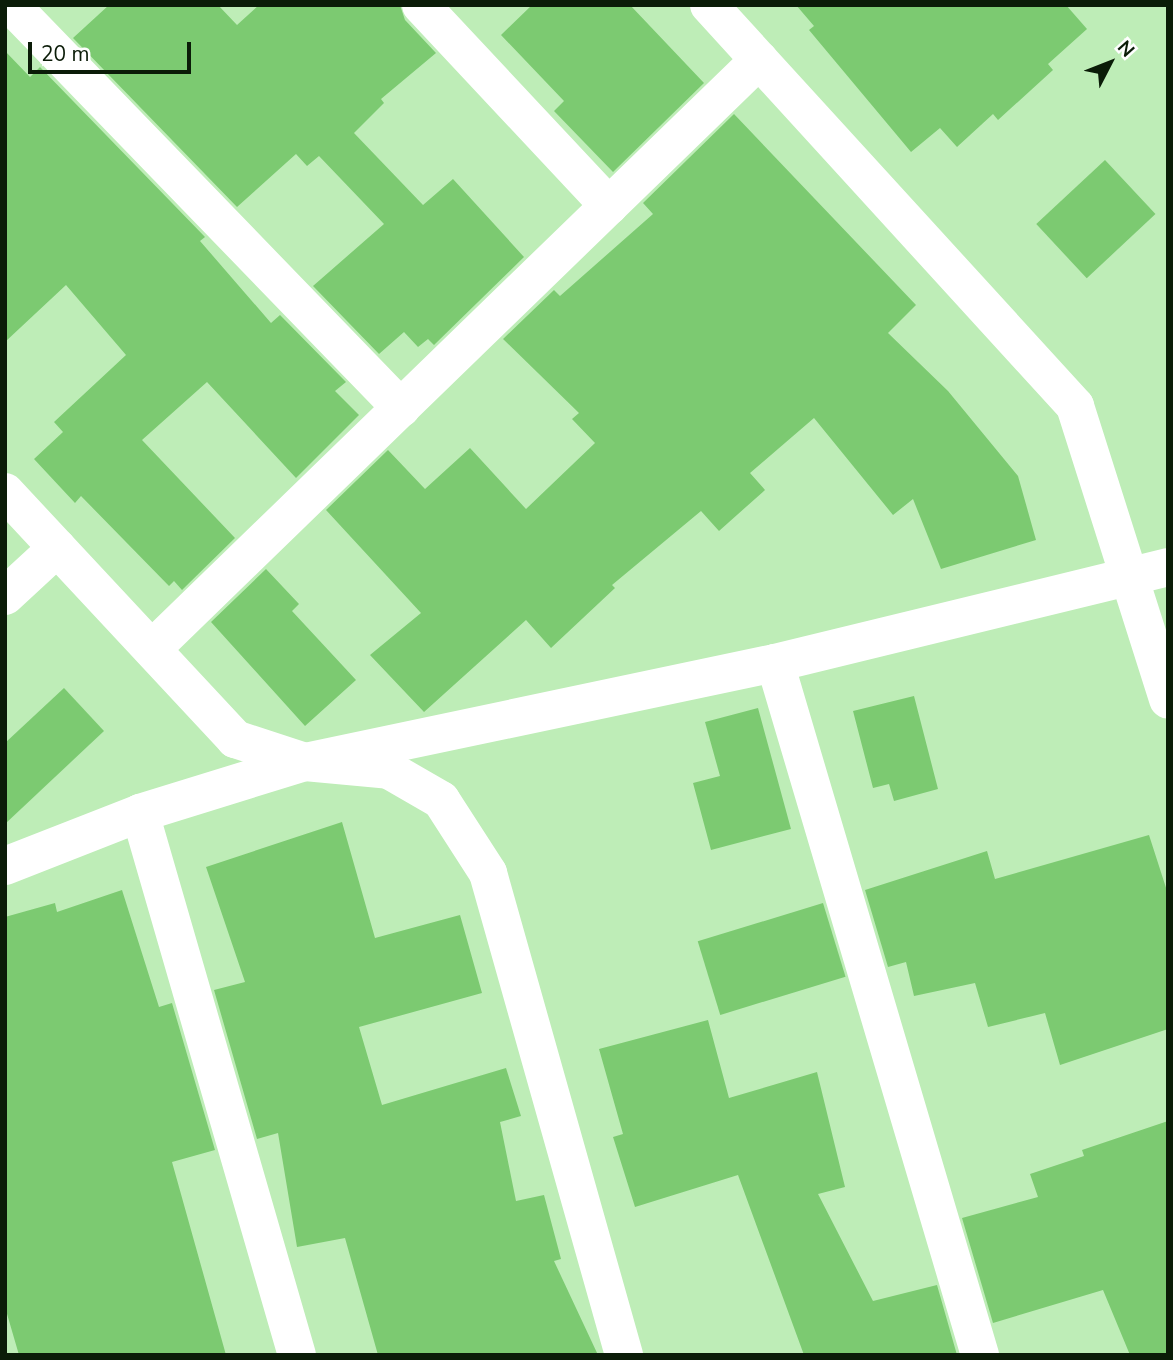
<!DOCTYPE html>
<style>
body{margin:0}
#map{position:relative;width:1173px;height:1360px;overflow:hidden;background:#beedb7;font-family:"Nunito Sans",sans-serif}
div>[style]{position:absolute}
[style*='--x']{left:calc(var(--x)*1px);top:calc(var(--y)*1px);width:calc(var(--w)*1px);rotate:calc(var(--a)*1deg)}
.building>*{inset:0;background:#7cca71;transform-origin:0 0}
.street>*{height:38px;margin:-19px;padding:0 19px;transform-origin:19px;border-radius:19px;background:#fff}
.secondary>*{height:38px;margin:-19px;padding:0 19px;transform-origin:19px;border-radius:19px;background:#fff}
span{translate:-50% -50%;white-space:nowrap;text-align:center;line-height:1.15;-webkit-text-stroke:7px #fff;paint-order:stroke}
.frame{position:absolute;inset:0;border:7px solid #0b1c08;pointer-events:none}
.north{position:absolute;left:1075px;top:28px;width:70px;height:70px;-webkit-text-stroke:5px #fff;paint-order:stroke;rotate:48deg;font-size:19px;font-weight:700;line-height:28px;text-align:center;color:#0b1c08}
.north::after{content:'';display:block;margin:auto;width:24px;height:32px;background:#0b1c08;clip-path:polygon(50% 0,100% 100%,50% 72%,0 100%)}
.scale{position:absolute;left:28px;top:42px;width:163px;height:32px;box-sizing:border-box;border:4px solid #0b1c08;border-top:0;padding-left:9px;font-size:21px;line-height:24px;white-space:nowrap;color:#0b1c08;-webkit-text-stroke:5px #fff;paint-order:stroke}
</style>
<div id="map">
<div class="building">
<div style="clip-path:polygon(109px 5px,218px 5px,237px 25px,259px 5px,400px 5px,405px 20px,436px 53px,381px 99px,384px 103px,354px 133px,423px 205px,453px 179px,524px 257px,434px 345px,428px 339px,418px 347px,404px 332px,379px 354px,313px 286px,384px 224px,319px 156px,307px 166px,296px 154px,237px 207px,73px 38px)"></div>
<div style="clip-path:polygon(532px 5px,630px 5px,704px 83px,613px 172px,554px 111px,564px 101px,501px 35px)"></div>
<div style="clip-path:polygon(796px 5px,1066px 5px,1087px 29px,1048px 64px,1053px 70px,998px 120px,993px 114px,957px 147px,940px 128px,911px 152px,809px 30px,814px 26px)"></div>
<div style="clip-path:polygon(5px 51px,30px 77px,40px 67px,205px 237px,200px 241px,271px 323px,280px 315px,346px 382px,335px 391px,359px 415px,296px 478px,207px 382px,142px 440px,235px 538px,182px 590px,174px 581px,169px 586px,81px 496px,75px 503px,34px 459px,63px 432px,54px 422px,126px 355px,66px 285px,5px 342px)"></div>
<div style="clip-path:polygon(734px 114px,916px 305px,888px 333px,948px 391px,1018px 476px,1036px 540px,941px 569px,913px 499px,893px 515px,814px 418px,750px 473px,765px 490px,719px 531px,701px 511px,612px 585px,615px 588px,551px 648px,526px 620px,424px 712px,370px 655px,421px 613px,326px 510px,388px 450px,425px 489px,470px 448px,526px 509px,595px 443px,572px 419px,579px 413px,503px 339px,554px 290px,560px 296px,653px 214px,643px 203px)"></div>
<div style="left:1105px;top:160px;width:74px;height:94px;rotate:47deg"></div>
<div style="clip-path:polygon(266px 569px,299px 604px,292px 611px,356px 680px,305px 726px,211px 622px)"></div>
<div style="clip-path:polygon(64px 688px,104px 731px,5px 824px,5px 743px)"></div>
<div style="clip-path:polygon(914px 696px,938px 789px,894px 801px,889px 784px,873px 788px,853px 711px)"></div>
<div style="clip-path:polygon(758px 708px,791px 829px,711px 850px,693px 783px,720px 776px,705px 722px)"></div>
<div style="clip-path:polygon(342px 822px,375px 938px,460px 915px,482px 993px,359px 1027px,382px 1105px,506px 1068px,521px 1116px,500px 1122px,516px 1201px,544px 1195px,561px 1259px,554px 1261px,598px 1355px,378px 1355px,345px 1238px,297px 1247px,278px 1133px,257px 1139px,214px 990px,245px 982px,206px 867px)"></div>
<div style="clip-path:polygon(1149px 835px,1168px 894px,1168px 1029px,1060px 1065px,1045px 1013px,988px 1027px,975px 983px,914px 996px,906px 962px,888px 967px,865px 890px,987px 851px,995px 879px)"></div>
<div style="clip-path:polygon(122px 890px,159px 1007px,172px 1003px,215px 1150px,172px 1162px,226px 1355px,19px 1355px,5px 1307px,5px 917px,55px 903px,57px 912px)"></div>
<div style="left:823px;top:903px;width:77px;height:131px;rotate:73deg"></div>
<div style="clip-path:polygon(708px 1020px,729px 1098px,817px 1072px,845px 1187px,818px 1194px,873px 1301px,937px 1285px,957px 1355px,804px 1355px,738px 1175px,635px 1207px,613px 1137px,623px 1134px,599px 1049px)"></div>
<div style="clip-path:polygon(1168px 1121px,1168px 1355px,1130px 1355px,1103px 1290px,993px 1323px,962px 1218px,1038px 1197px,1030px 1174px,1084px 1156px,1082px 1150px)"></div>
</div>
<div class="street">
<div style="--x:11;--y:5;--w:561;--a:45.94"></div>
<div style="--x:421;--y:5;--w:275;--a:46.9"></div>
<div style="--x:709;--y:5;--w:543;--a:47.61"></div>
<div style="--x:1075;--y:406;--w:308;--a:72.4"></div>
<div style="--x:5;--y:596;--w:71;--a:-42.7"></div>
<div style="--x:152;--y:649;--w:846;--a:-44.14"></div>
<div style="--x:775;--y:663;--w:722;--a:73.5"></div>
<div style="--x:140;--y:813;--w:564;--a:73.85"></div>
<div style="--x:5;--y:866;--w:145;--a:-21.4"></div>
<div style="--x:140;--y:813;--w:173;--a:-17.2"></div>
<div style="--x:305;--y:762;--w:480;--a:-11.9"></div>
<div style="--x:775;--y:663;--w:405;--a:-13.7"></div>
</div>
<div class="secondary">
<div style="--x:5;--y:492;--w:338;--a:47"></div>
<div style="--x:235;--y:739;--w:74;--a:18.2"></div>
<div style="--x:305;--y:762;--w:84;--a:5.4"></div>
<div style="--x:389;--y:770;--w:60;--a:30"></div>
<div style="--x:441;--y:800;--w:87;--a:57.2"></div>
<div style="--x:488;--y:873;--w:501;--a:74.24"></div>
</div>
<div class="frame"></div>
<div class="north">N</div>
<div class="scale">20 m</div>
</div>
